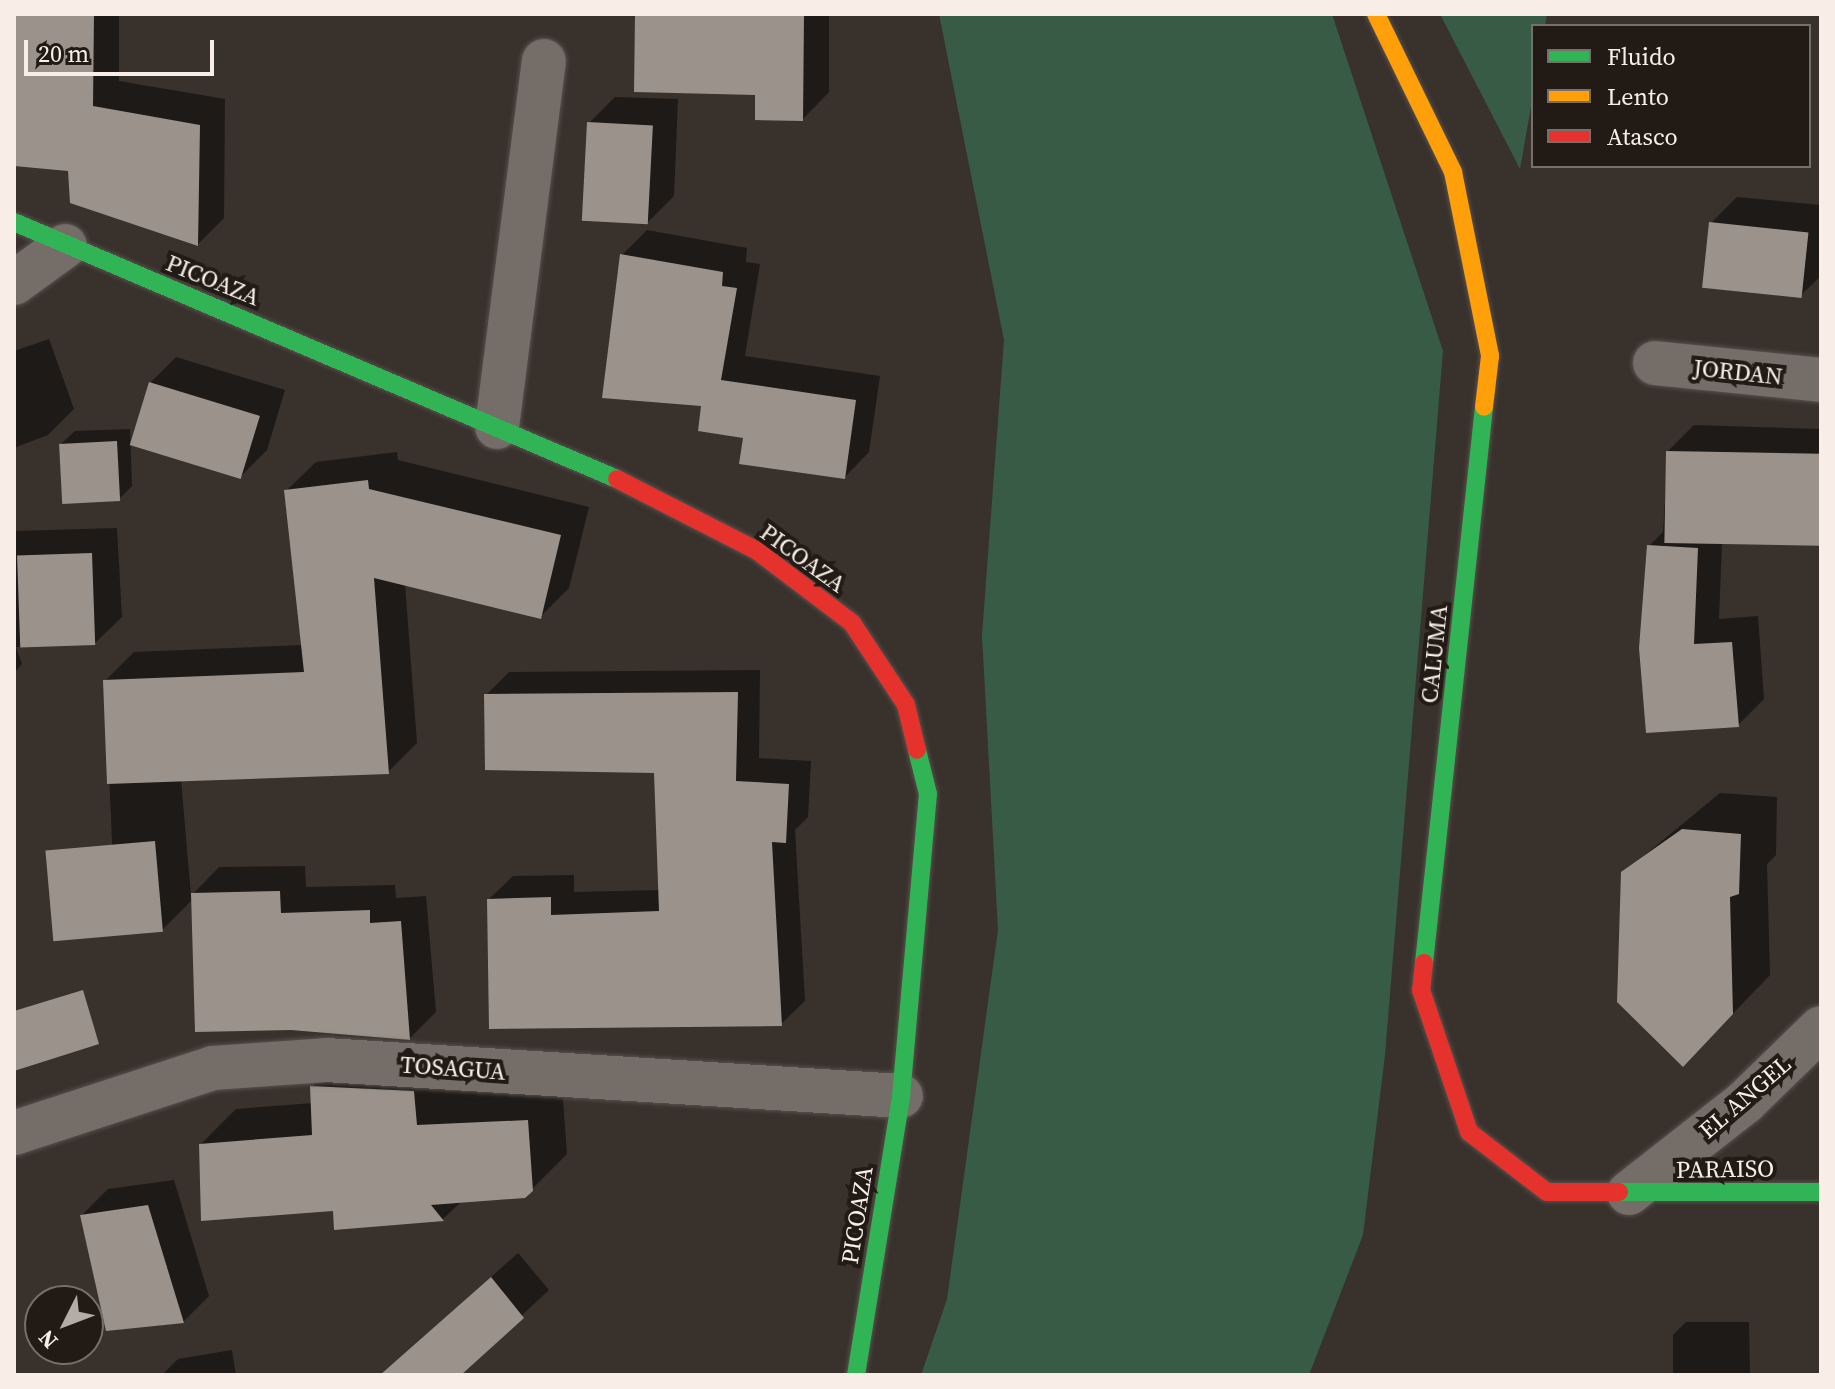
<!DOCTYPE html>
<style>
body{margin:0}
#map{position:relative;width:1835px;height:1389px;overflow:hidden;background:#39312c;font-family:"Source Serif 4",serif}
div>[style]{position:absolute}
[style*='--x']{left:calc(var(--x)*1px);top:calc(var(--y)*1px);width:calc(var(--w)*1px);rotate:calc(var(--a)*1deg)}
.green>*{inset:0;background:#385b46}
.shadow>*{inset:0;background:#0007}
.building>*{inset:0;background:#9b928c;transform-origin:0 0}
.roads{filter:drop-shadow(0 0 2px #57504c) drop-shadow(0 0 2px #57504c)}
.street>*{height:44px;margin:-22px;padding:0 22px;transform-origin:22px;border-radius:22px;background:#746d68}
.fast>*{height:18px;margin:-9px;padding:0 9px;transform-origin:9px;border-radius:9px;background:#30b455}
.slow>*{height:18px;margin:-9px;padding:0 9px;transform-origin:9px;border-radius:9px;background:#ff9f0a}
.jam>*{height:18px;margin:-9px;padding:0 9px;transform-origin:9px;border-radius:9px;background:#e5322d}
span{translate:-50% -50%;white-space:nowrap;text-align:center;line-height:1.15;-webkit-text-stroke:8px #211a15;paint-order:stroke}
.street-label{font-size:24px;color:#f8eee7}
.frame{position:absolute;inset:0;border:16px solid #f8eee7;pointer-events:none}
.legend{position:absolute;left:1531px;top:24px;width:280px;height:144px;box-sizing:border-box;background:#211a15;border:2px solid #776f69;margin:0;padding:10px 14px;list-style:none;font-size:24px;color:#f8eee7}
.legend li{display:flex;align-items:center;gap:16px;height:40px}
.legend b{width:40px;border:2px solid #776f69}
.north{position:absolute;left:24px;top:1285px;width:80px;height:80px;box-sizing:border-box;background:#211a15;border:2px solid #776f69;border-radius:50%;rotate:228deg;font-size:22px;font-weight:700;line-height:32px;text-align:center;color:#f8eee7}
.north::after{content:'';display:block;margin:auto;width:28px;height:36px;background:#b5aca6;clip-path:polygon(50% 0,100% 100%,50% 72%,0 100%)}
.scale{position:absolute;left:24px;top:40px;width:190px;height:36px;box-sizing:border-box;border:4px solid #f8eee7;border-top:0;padding-left:10px;font-size:24px;line-height:28px;white-space:nowrap;color:#f8eee7;-webkit-text-stroke:6px #211a15;paint-order:stroke}
</style>
<div id="map">
<div class="green">
<div style="clip-path:polygon(939px 14px,1332px 14px,1443px 351px,1385px 1055px,1363px 1235px,1309px 1375px,921px 1375px,947px 1299px,998px 930px,982px 635px,1004px 340px)"></div>
<div style="clip-path:polygon(1440px 14px,1547px 14px,1545px 26px,1533px 26px,1533px 95px,1520px 169px)"></div>
</div>
<div class="shadow">
<div style="clip-path:polygon(14px 14px,119px 14px,119px 81px,225px 99px,224px 218px,198px 244px,69px 169px,14px 164px)"></div>
<div style="clip-path:polygon(637px 14px,829px 14px,829px 92px,803px 119px)"></div>
<div style="clip-path:polygon(615px 97px,678px 99px,674px 196px,648px 222px,589px 123px)"></div>
<div style="clip-path:polygon(1737px 197px,1821px 205px,1821px 276px,1802px 294px,1711px 223px)"></div>
<div style="clip-path:polygon(647px 230px,747px 248px,746px 262px,760px 264px,745px 356px,880px 376px,869px 452px,845px 477px,745px 436px,703px 404px,622px 255px)"></div>
<div style="clip-path:polygon(49px 339px,74px 409px,48px 435px,14px 448px,14px 351px)"></div>
<div style="clip-path:polygon(176px 357px,285px 390px,267px 450px,241px 476px,150px 383px)"></div>
<div style="clip-path:polygon(1694px 425px,1821px 429px,1821px 545px,1722px 543px,1719px 619px,1758px 616px,1764px 699px,1738px 725px,1647px 730px,1649px 546px,1663px 532px,1668px 451px)"></div>
<div style="clip-path:polygon(130px 429px,132px 486px,119px 499px,61px 444px,75px 431px)"></div>
<div style="clip-path:polygon(397px 452px,398px 460px,589px 507px,569px 588px,540px 617px,405px 584px,417px 743px,388px 772px,181px 779px,191px 896px,219px 867px,305px 866px,306px 887px,395px 885px,396px 898px,426px 896px,436px 1012px,410px 1038px,193px 899px,162px 930px,116px 933px,105px 681px,134px 652px,303px 645px,286px 491px,316px 462px)"></div>
<div style="clip-path:polygon(117px 528px,122px 617px,95px 643px,16px 647px,22px 664px,14px 673px,14px 531px)"></div>
<div style="clip-path:polygon(760px 670px,759px 758px,811px 761px,808px 817px,795px 830px,805px 1001px,781px 1024px,489px 899px,513px 876px,574px 875px,574px 892px,660px 890px,656px 771px,486px 695px,509px 672px)"></div>
<div style="clip-path:polygon(1720px 793px,1777px 797px,1776px 855px,1767px 864px,1770px 975px,1719px 1028px,1623px 873px)"></div>
<div style="clip-path:polygon(347px 1052px,449px 1056px,451px 1091px,562px 1086px,567px 1154px,531px 1190px,462px 1201px,443px 1219px,336px 1228px,335px 1209px,201px 1144px,236px 1109px,313px 1103px,312px 1087px)"></div>
<div style="clip-path:polygon(174px 1180px,209px 1296px,183px 1322px,82px 1215px,108px 1189px)"></div>
<div style="clip-path:polygon(518px 1253px,549px 1290px,458px 1375px,381px 1375px)"></div>
<div style="clip-path:polygon(1686px 1322px,1749px 1322px,1750px 1375px,1673px 1375px,1673px 1335px)"></div>
<div style="clip-path:polygon(232px 1350px,236px 1375px,162px 1375px,178px 1359px)"></div>
</div>
<div class="building">
<div style="clip-path:polygon(14px 14px,94px 14px,93px 106px,200px 125px,198px 246px,70px 203px,68px 171px,14px 166px)"></div>
<div style="clip-path:polygon(635px 14px,804px 14px,803px 121px,755px 120px,755px 95px,634px 92px)"></div>
<div style="left:587px;top:122px;width:66px;height:99px;rotate:3deg"></div>
<div style="left:1709px;top:222px;width:100px;height:66px;rotate:6deg"></div>
<div style="clip-path:polygon(620px 254px,723px 272px,722px 286px,737px 288px,721px 380px,856px 400px,845px 479px,739px 464px,743px 438px,698px 431px,701px 406px,602px 398px)"></div>
<div style="left:149px;top:382px;width:116px;height:66px;rotate:17deg"></div>
<div style="left:117px;top:441px;width:60px;height:58px;rotate:87deg"></div>
<div style="left:1666px;top:451px;width:155px;height:92px;rotate:1deg"></div>
<div style="clip-path:polygon(368px 480px,369px 489px,561px 535px,541px 619px,374px 578px,389px 774px,107px 784px,103px 680px,304px 672px,284px 490px)"></div>
<div style="clip-path:polygon(1647px 545px,1698px 548px,1694px 644px,1732px 642px,1739px 727px,1646px 733px,1639px 648px)"></div>
<div style="left:92px;top:553px;width:92px;height:75px;rotate:88deg"></div>
<div style="clip-path:polygon(738px 692px,736px 781px,789px 784px,786px 843px,772px 842px,782px 1026px,489px 1029px,487px 899px,551px 897px,551px 915px,659px 911px,654px 773px,485px 770px,484px 694px)"></div>
<div style="clip-path:polygon(1682px 829px,1741px 834px,1739px 894px,1730px 897px,1733px 1014px,1683px 1067px,1617px 1002px,1621px 872px)"></div>
<div style="left:155px;top:841px;width:91px;height:110px;rotate:85deg"></div>
<div style="clip-path:polygon(280px 891px,281px 913px,370px 910px,370px 923px,401px 921px,410px 1040px,291px 1030px,195px 1032px,191px 893px)"></div>
<div style="clip-path:polygon(83px 990px,99px 1044px,14px 1071px,14px 1011px)"></div>
<div style="clip-path:polygon(310px 1086px,414px 1091px,417px 1125px,528px 1120px,533px 1191px,525px 1198px,431px 1205px,444px 1221px,334px 1230px,333px 1211px,201px 1221px,199px 1144px,312px 1135px)"></div>
<div style="clip-path:polygon(148px 1205px,184px 1323px,106px 1331px,80px 1215px)"></div>
<div style="clip-path:polygon(491px 1277px,524px 1318px,461px 1375px,380px 1375px)"></div>
</div>
<div class="roads">
<div class="street">
<div style="--x:14;--y:283;--w:63;--a:-36"></div>
<div style="--x:1655;--y:363;--w:167;--a:5.8"></div>
<div style="--x:497;--y:427;--w:369;--a:-82.7"></div>
<div style="--x:14;--y:1133;--w:209;--a:-18.1"></div>
<div style="--x:213;--y:1068;--w:113;--a:-4"></div>
<div style="--x:326;--y:1060;--w:576;--a:3.58"></div>
<div style="--x:1629;--y:1193;--w:147;--a:-38.1"></div>
<div style="--x:1745;--y:1102;--w:106;--a:-44.2"></div>
</div>
<div class="fast">
<div style="--x:14;--y:222;--w:655;--a:23.08"></div>
<div style="--x:1424;--y:963;--w:559;--a:-83.84"></div>
<div style="--x:1619;--y:1192;--w:202;--a:0"></div>
<div style="--x:856;--y:1375;--w:283;--a:-80.8"></div>
<div style="--x:901;--y:1096;--w:303;--a:-84.9"></div>
<div style="--x:928;--y:794;--w:45;--a:-104"></div>
</div>
<div class="slow">
<div style="--x:1376;--y:14;--w:176;--a:64"></div>
<div style="--x:1453;--y:172;--w:188;--a:78.6"></div>
<div style="--x:1490;--y:356;--w:51;--a:96.7"></div>
</div>
<div class="jam">
<div style="--x:617;--y:479;--w:156;--a:27.1"></div>
<div style="--x:756;--y:550;--w:121;--a:37.2"></div>
<div style="--x:852;--y:623;--w:98;--a:56.6"></div>
<div style="--x:906;--y:705;--w:46;--a:76.3"></div>
<div style="--x:1424;--y:963;--w:27;--a:96"></div>
<div style="--x:1421;--y:990;--w:150;--a:71.3"></div>
<div style="--x:1469;--y:1132;--w:98;--a:37.6"></div>
<div style="--x:1547;--y:1192;--w:72;--a:0"></div>
</div>
</div>
<div class="street-label">
<span style="left:213px;top:280px;rotate:22deg">PICOAZA</span>
<span style="left:1738px;top:372px;rotate:6deg">JORDAN</span>
<span style="left:803px;top:558px;rotate:36deg">PICOAZA</span>
<span style="left:1434px;top:654px;rotate:-84deg">CALUMA</span>
<span style="left:453px;top:1068px;rotate:4deg">TOSAGUA</span>
<span style="left:1745px;top:1097px;rotate:-41deg">EL ANGEL</span>
<span style="left:1725px;top:1169px;rotate:-1deg">PARAISO</span>
<span style="left:857px;top:1215px;rotate:-81deg">PICOAZA</span>
</div>
<div class="frame"></div>
<ul class="legend">
<li><b style="height:10px;background:#30b455"></b>Fluido</li>
<li><b style="height:10px;background:#ff9f0a"></b>Lento</li>
<li><b style="height:10px;background:#e5322d"></b>Atasco</li>
</ul>
<div class="north">N</div>
<div class="scale">20 m</div>
</div>
